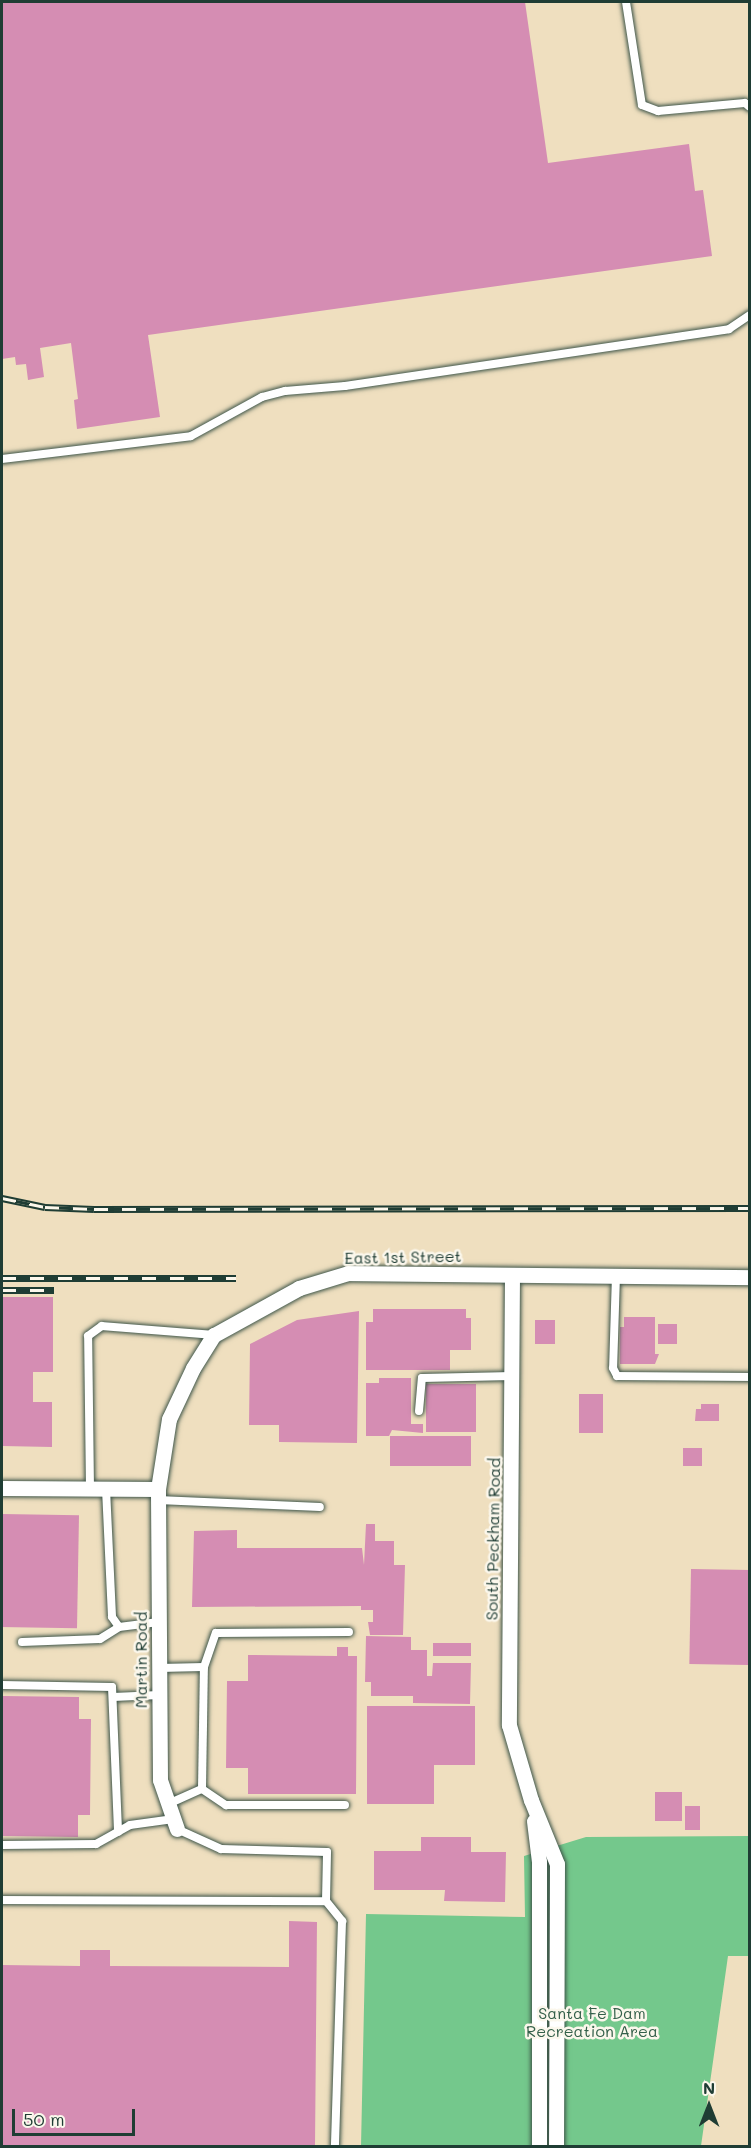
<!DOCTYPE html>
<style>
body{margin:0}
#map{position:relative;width:751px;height:2148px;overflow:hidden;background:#efdfbf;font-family:Mali,sans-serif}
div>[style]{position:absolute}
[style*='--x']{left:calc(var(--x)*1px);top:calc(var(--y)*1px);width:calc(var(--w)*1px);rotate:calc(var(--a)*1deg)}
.green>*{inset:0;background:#74c88c}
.building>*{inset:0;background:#d58db3;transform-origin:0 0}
.roads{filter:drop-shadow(0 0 2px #3e5549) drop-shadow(0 0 2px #3e5549)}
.service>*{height:8px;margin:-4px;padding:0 4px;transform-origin:4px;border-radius:4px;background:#fff}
.minor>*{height:15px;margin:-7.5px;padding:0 7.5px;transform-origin:7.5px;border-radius:7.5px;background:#fff}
.rail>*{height:7px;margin-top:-3.5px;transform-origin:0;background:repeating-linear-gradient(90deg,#fbf7ec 0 14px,#1f3d34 0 28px);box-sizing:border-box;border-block:2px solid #1f3d34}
span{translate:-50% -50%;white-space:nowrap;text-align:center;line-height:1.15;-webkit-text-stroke:5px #fbf7ec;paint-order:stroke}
.street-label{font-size:16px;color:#1f3d34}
.park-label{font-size:16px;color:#34604a}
.frame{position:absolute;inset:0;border:3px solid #1f3d34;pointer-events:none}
.north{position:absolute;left:679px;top:2076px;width:60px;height:60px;-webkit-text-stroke:4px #fbf7ec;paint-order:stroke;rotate:0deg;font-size:16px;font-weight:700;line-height:24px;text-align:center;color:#1f3d34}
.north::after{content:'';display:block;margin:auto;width:21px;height:27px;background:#1f3d34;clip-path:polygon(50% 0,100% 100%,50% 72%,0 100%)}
.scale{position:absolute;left:12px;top:2109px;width:123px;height:27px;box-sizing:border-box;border:3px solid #1f3d34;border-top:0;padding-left:8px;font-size:18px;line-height:21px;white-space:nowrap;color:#1f3d34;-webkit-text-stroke:4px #fbf7ec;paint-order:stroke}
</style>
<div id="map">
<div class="green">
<div style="clip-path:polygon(749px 1836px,749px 1956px,728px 1956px,701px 2146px,361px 2146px,366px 1914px,525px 1917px,524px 1856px,586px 1837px)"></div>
</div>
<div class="building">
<div style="clip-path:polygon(2px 2px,525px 2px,548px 163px,689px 144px,695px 191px,703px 190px,712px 256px,148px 335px,160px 417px,77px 429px,74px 400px,78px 399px,71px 343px,40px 348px,44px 377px,28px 380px,26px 364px,16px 365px,15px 357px,2px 359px)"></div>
<div style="clip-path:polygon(2px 1297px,53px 1297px,53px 1372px,33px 1372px,33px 1402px,52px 1402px,52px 1447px,2px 1446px)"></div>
<div style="clip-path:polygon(373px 1309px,466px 1309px,466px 1318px,471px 1318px,471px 1350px,450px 1350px,450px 1370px,366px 1370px,366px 1322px,373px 1322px)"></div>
<div style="clip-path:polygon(359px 1311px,357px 1443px,279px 1442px,279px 1425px,249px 1425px,250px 1344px,297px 1320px)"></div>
<div style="clip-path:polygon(624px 1317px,655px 1317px,655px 1354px,659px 1354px,655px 1364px,620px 1364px,620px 1327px,624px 1327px)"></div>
<div style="left:535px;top:1320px;width:20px;height:24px"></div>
<div style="left:677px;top:1324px;width:20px;height:19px;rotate:90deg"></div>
<div style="clip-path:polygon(379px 1378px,411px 1378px,411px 1424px,423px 1424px,423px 1433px,392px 1430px,389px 1436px,366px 1436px,366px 1383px,379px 1383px)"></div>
<div style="left:426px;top:1384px;width:50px;height:48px"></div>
<div style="left:579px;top:1394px;width:24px;height:39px"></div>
<div style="clip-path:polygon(701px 1404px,719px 1404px,719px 1421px,695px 1421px,696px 1409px,701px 1409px)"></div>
<div style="left:390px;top:1436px;width:81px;height:30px"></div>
<div style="left:683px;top:1448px;width:19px;height:18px"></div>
<div style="left:2px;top:1514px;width:77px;height:113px;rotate:1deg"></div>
<div style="clip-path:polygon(366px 1524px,375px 1524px,375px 1541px,394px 1541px,394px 1565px,405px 1565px,403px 1635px,370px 1635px,368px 1622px,373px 1622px,373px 1610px,361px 1610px,361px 1606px,192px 1607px,194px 1531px,237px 1530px,237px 1548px,362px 1548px,364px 1565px)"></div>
<div style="left:691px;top:1569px;width:59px;height:95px;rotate:1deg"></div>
<div style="clip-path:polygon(366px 1636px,411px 1637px,411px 1650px,427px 1650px,427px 1676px,432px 1676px,433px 1663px,471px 1663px,470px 1704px,413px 1703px,413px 1696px,371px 1696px,371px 1682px,365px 1682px)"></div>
<div style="left:433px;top:1643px;width:38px;height:13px"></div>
<div style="clip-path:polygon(337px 1647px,348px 1647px,348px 1656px,357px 1656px,356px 1794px,248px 1794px,248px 1768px,226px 1768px,227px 1681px,248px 1681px,248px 1655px,337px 1656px)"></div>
<div style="clip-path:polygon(2px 1696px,79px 1697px,79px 1719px,91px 1719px,90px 1815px,78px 1815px,78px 1837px,2px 1836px)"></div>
<div style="clip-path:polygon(367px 1706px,475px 1706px,475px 1765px,434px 1765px,434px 1804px,367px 1804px)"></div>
<div style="left:682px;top:1792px;width:29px;height:27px;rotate:90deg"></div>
<div style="left:700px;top:1806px;width:24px;height:15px;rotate:90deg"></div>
<div style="clip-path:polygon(421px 1837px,471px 1837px,471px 1852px,506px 1852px,505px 1902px,444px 1901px,445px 1890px,374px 1890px,374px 1851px,421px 1851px)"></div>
<div style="clip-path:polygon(289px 1921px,317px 1922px,315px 2146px,2px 2146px,2px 1965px,80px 1966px,80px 1950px,110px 1950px,110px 1966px,289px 1967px)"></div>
</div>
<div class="roads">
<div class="service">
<div style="--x:626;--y:2;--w:104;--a:81.2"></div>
<div style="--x:642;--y:105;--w:17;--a:21"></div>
<div style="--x:658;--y:111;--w:87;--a:-5.3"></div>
<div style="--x:745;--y:103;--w:6;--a:39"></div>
<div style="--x:2;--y:459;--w:190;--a:-6.9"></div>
<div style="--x:191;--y:436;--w:81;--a:-28.8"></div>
<div style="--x:262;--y:397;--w:24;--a:-15"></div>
<div style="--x:285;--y:391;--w:60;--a:-4.8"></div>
<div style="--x:345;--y:386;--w:388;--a:-8.4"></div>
<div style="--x:729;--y:329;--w:25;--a:-34"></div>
<div style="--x:616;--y:1275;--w:93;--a:91.8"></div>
<div style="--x:613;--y:1368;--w:9;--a:63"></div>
<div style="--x:617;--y:1376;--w:133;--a:0.4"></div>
<div style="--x:419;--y:1411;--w:33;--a:-85"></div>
<div style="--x:422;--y:1378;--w:90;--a:-1.3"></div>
<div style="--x:90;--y:1489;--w:153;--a:-90.7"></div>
<div style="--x:88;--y:1336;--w:17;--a:-36"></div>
<div style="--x:102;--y:1326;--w:112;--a:4.6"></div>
<div style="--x:106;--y:1489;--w:128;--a:87.3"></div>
<div style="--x:112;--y:1617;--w:12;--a:55"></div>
<div style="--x:119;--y:1627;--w:40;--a:-7.1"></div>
<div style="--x:158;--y:1500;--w:162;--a:2.5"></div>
<div style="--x:22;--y:1642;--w:78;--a:-2.2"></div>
<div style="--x:100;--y:1639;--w:22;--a:-32"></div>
<div style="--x:159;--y:1668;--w:45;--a:-1.3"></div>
<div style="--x:204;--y:1667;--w:36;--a:-71"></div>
<div style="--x:216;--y:1633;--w:133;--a:-0.4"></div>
<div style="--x:2;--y:1685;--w:110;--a:1"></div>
<div style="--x:112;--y:1687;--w:145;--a:87.6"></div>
<div style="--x:113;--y:1697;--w:46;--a:-2.5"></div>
<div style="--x:202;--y:1789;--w:29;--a:34"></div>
<div style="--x:226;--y:1805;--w:119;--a:0"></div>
<div style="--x:168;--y:1804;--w:37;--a:-24"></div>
<div style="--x:202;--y:1789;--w:122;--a:-89.1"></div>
<div style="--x:2;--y:1845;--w:94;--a:-0.6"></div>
<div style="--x:96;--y:1844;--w:39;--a:-29"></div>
<div style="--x:130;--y:1825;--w:44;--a:-7.8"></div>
<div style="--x:2;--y:1900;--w:324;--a:0.2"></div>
<div style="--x:326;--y:1901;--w:49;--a:-88.8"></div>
<div style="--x:327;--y:1852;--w:106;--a:-178.4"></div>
<div style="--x:221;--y:1849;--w:48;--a:-155.6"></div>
<div style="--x:326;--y:1901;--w:26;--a:51"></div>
<div style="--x:342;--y:1921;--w:225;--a:91.8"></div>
</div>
<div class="minor">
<div style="--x:512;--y:1275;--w:450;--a:90.4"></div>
<div style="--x:509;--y:1725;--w:78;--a:73.7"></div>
<div style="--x:531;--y:1800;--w:69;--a:67.9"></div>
<div style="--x:557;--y:1864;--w:282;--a:90.2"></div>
<div style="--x:2;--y:1488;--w:156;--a:0.4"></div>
<div style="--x:534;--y:1821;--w:41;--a:83"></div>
<div style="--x:539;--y:1862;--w:284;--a:90"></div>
<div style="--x:177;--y:1829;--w:52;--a:-109.1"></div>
<div style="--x:160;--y:1780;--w:291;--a:-90.4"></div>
<div style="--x:158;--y:1489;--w:71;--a:-81.1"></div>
<div style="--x:169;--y:1419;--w:56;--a:-64.8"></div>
<div style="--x:193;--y:1368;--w:39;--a:-58"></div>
<div style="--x:214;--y:1335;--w:97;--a:-28.9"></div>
<div style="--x:299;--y:1288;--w:51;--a:-17"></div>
<div style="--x:348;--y:1273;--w:402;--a:0.6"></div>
</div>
</div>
<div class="rail">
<div style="--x:2;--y:1198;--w:44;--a:11.8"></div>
<div style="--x:45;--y:1207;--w:49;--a:2.3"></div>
<div style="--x:94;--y:1209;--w:656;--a:-0.09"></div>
<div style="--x:2;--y:1278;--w:234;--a:0"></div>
<div style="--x:2;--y:1290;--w:52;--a:0"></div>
</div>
<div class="street-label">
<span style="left:403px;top:1257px;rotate:-1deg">East 1st Street</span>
<span style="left:493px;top:1539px;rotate:-89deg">South Peckham Road</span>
<span style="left:141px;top:1660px;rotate:-90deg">Martin Road</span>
</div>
<div class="park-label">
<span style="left:592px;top:2022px">Santa Fe Dam<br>Recreation Area</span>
</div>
<div class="frame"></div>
<div class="north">N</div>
<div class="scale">50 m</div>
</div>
